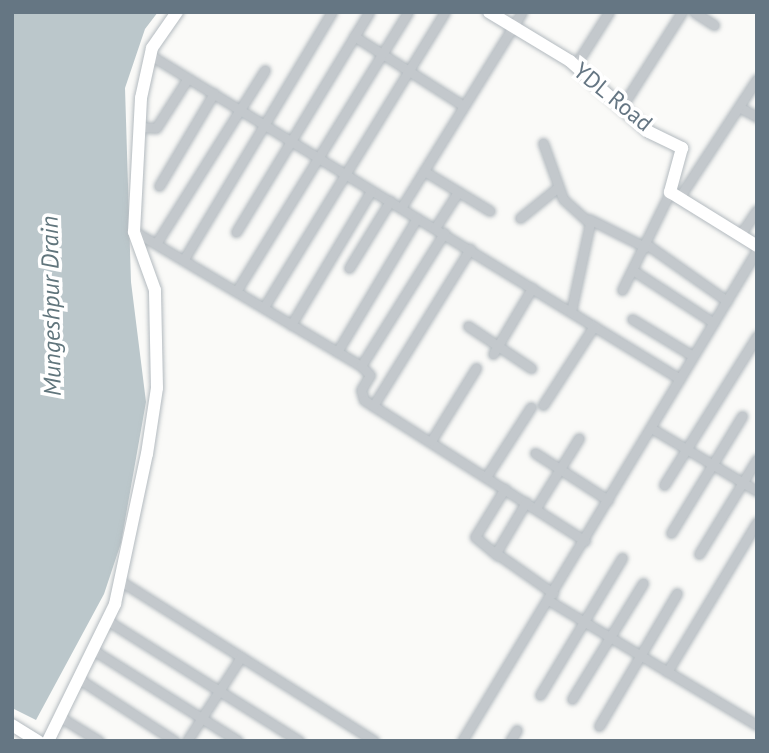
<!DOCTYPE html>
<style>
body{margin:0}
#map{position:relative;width:769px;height:753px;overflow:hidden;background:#fafaf8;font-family:"PT Sans",sans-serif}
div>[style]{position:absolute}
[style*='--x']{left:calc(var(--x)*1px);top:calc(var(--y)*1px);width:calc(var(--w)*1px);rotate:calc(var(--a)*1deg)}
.water>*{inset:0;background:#bbc7cb}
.roads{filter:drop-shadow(0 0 2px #b3babf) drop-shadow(0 0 2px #b3babf)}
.street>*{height:9px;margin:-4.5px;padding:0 4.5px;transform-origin:4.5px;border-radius:4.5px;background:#c3c8cc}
.secondary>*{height:12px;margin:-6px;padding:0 6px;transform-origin:6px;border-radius:6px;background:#fff}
span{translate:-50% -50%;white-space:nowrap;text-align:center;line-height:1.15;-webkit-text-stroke:7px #fff;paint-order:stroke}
.street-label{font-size:23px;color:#657683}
.water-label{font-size:24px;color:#60757c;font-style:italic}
.frame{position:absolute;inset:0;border:14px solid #657683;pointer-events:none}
</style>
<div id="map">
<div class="water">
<div style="clip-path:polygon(12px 12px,158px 12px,145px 29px,125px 88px,131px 282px,146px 402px,121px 543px,104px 594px,36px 720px,12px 708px)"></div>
</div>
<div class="roads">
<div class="street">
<div style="--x:694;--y:12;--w:24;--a:33"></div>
<div style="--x:354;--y:36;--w:130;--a:32.5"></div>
<div style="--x:150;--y:55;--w:621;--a:31.44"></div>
<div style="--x:575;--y:66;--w:64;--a:-57.8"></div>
<div style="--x:739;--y:107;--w:21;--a:29"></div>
<div style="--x:621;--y:108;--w:114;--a:-57.6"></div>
<div style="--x:141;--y:127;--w:15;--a:4"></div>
<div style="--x:156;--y:128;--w:59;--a:-57.4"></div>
<div style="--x:543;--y:143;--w:59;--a:70.3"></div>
<div style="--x:563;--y:199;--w:36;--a:42"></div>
<div style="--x:590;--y:223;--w:91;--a:102.1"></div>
<div style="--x:424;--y:171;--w:77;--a:31.2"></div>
<div style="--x:159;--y:186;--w:108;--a:-59.4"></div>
<div style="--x:679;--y:198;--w:142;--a:-56.8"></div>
<div style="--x:401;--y:208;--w:230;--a:-58.3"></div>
<div style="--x:520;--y:218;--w:48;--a:-39"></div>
<div style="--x:589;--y:219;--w:63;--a:26.6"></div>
<div style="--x:435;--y:228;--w:43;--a:-57.4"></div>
<div style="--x:134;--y:231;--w:264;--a:30.7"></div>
<div style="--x:361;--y:366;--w:13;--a:45"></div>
<div style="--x:370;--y:375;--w:17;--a:121"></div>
<div style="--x:361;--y:390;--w:10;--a:73"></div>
<div style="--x:364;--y:400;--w:262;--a:32.5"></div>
<div style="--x:236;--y:232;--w:257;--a:-58.8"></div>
<div style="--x:740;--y:235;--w:30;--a:-56"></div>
<div style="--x:157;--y:242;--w:203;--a:-57.9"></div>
<div style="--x:646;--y:244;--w:99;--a:35.1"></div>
<div style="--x:184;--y:259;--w:288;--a:-59.1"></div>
<div style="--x:349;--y:268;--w:79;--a:-58.5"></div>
<div style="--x:634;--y:271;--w:95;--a:33"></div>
<div style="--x:237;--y:290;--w:326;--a:-58.4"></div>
<div style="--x:622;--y:290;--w:109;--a:-63.9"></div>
<div style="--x:264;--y:307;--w:346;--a:-58.5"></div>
<div style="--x:632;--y:319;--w:71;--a:31.2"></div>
<div style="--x:291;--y:325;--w:156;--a:-59.2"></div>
<div style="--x:468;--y:326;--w:76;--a:33.7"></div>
<div style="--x:337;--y:352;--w:156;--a:-59.2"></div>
<div style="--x:493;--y:354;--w:77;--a:-59.4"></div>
<div style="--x:361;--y:366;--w:157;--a:-58"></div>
<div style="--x:543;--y:405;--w:94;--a:-57.2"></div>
<div style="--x:373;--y:406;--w:185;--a:-58.3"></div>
<div style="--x:651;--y:428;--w:123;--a:30.7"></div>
<div style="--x:431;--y:441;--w:86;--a:-58.3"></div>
<div style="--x:535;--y:453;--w:87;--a:32.8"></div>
<div style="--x:486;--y:477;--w:83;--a:-57.3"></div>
<div style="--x:664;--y:485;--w:176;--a:-58"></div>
<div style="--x:526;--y:502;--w:59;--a:120.5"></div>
<div style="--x:496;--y:553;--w:70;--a:35.1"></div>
<div style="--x:536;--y:508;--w:82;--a:-58.4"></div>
<div style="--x:671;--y:533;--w:137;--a:-58.7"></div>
<div style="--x:699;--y:554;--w:111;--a:-58.6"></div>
<div style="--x:498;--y:556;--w:30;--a:-140"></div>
<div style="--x:475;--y:537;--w:57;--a:-58.5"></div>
<div style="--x:122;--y:582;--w:298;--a:32.2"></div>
<div style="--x:548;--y:600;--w:244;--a:30.9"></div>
<div style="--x:108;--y:621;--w:226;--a:32.1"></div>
<div style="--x:93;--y:650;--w:171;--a:32.1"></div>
<div style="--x:667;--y:672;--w:175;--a:-59"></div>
<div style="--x:79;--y:679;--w:114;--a:32.9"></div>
<div style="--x:540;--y:695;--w:160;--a:-59.1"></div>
<div style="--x:572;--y:699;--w:136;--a:-58.5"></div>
<div style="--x:60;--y:717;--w:46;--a:31.6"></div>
<div style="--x:599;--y:726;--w:154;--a:-59.6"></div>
<div style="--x:187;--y:741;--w:100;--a:-57.3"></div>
<div style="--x:462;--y:741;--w:573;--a:-59"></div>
<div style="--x:510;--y:741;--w:13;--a:-58"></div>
</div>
<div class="secondary">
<div style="--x:489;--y:12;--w:95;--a:31.2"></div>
<div style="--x:570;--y:61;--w:106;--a:41.9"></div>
<div style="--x:649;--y:132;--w:37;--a:26"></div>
<div style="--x:682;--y:148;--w:46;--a:105.3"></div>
<div style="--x:670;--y:192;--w:102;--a:31.8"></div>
<div style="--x:12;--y:725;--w:31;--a:32"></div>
<div style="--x:48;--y:741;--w:153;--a:-63.9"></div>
<div style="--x:115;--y:604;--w:153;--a:-78"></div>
<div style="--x:147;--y:454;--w:67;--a:-81.4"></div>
<div style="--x:157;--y:388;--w:98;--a:-91.2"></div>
<div style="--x:155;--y:290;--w:62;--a:-109.9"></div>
<div style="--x:134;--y:232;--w:134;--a:-87"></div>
<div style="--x:141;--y:98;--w:51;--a:-77.6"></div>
<div style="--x:152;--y:48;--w:44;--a:-55.2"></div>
</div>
</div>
<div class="street-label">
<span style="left:613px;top:97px;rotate:39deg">YDL Road</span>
</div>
<div class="water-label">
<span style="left:51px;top:306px;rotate:-91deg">Mungeshpur Drain</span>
</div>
<div class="frame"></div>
</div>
